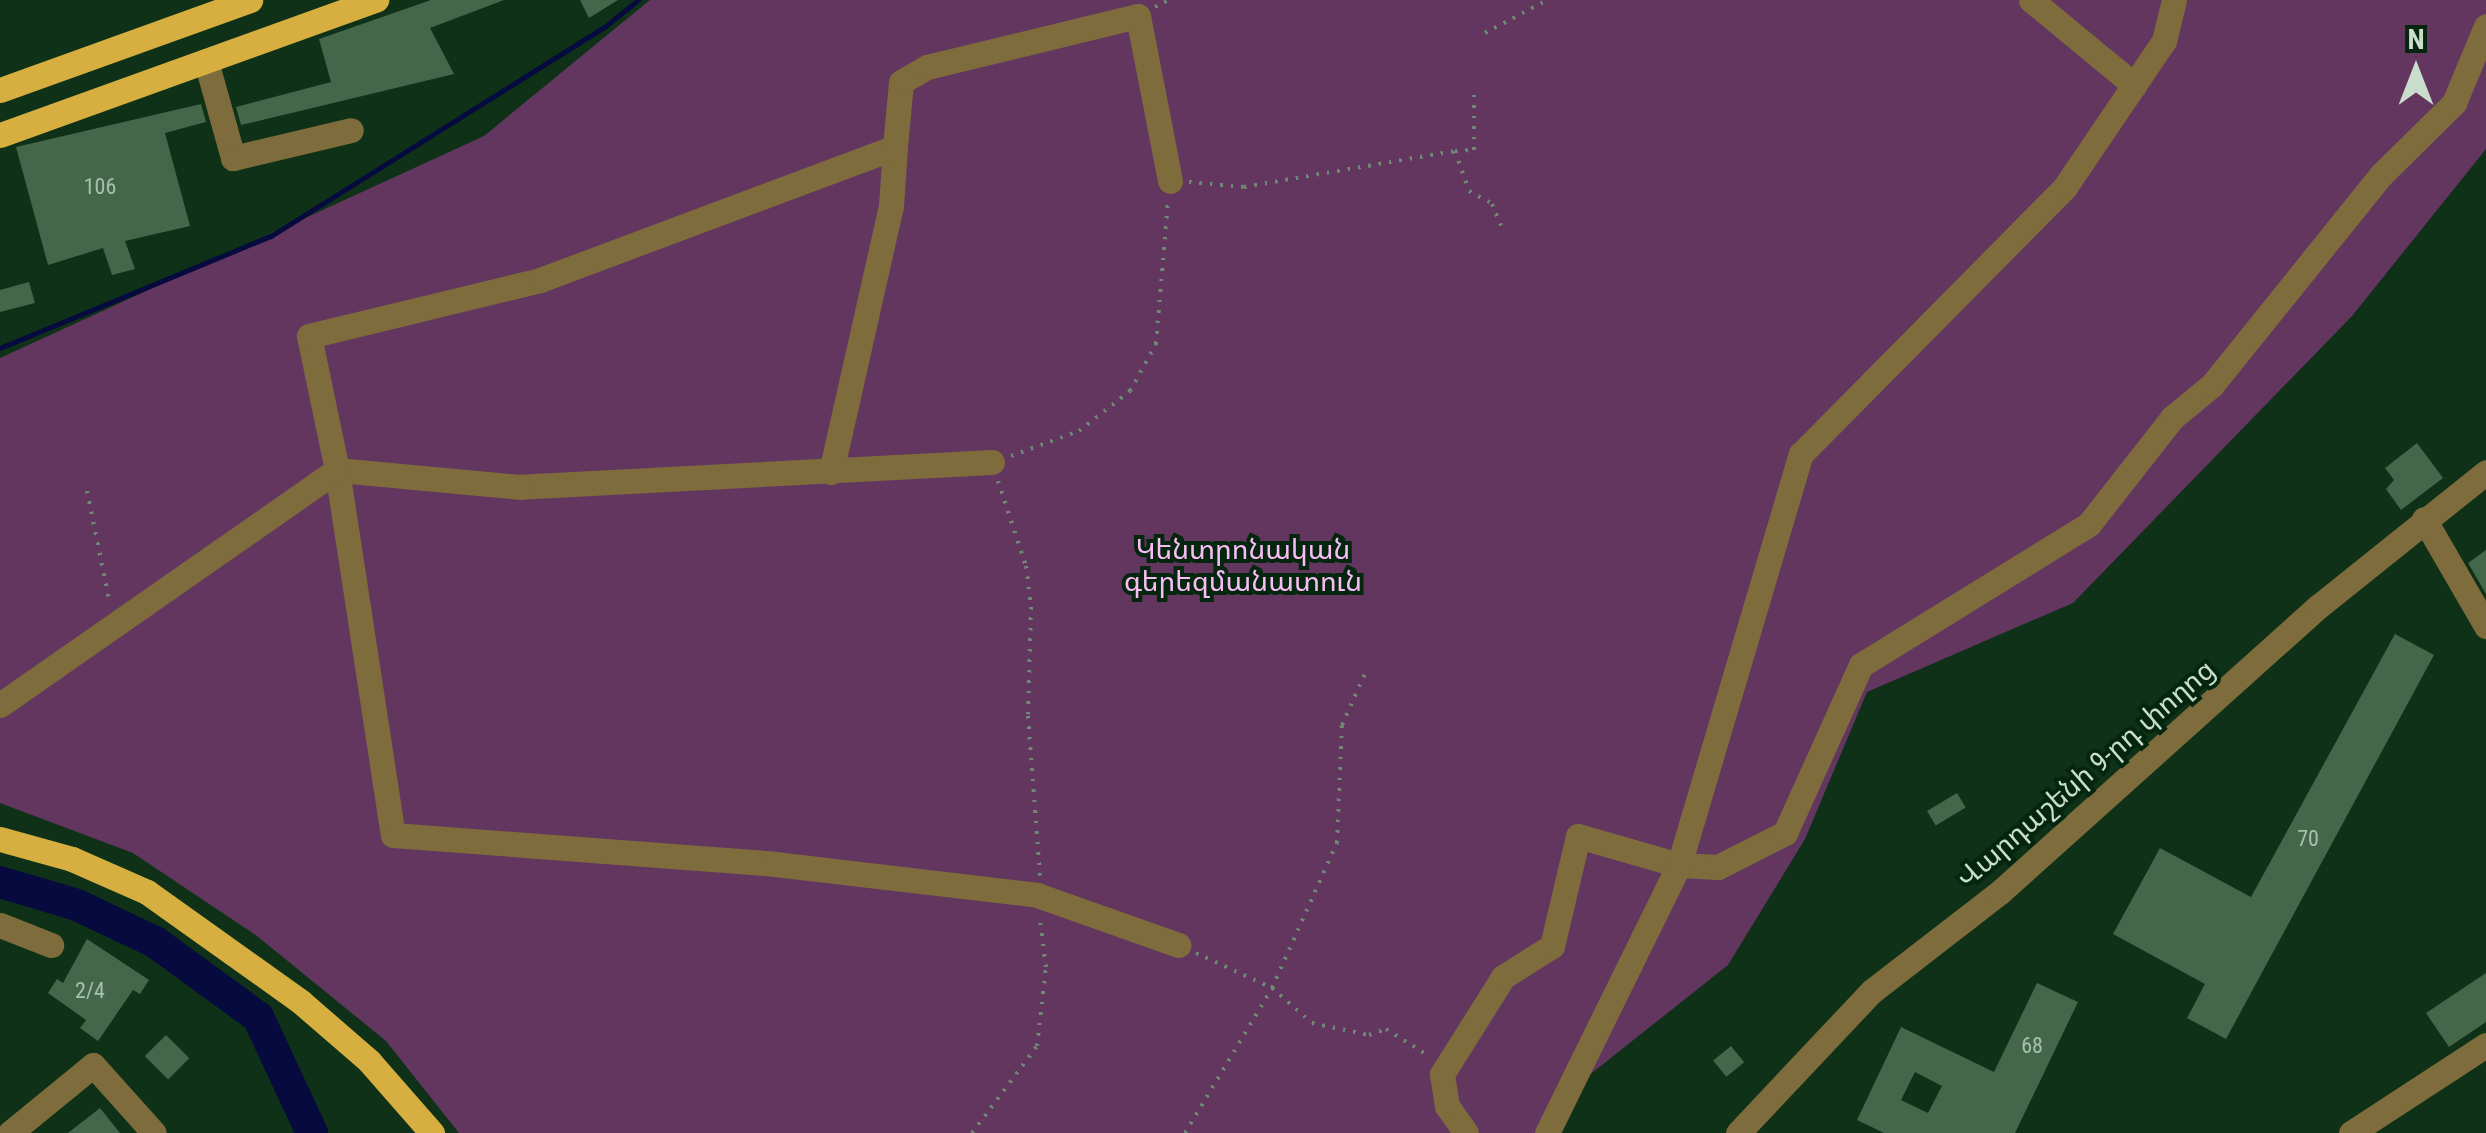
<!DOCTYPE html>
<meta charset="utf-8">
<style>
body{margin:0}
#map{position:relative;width:2486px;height:1133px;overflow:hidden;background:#0e3117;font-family:"Roboto Condensed","Noto Sans Armenian",sans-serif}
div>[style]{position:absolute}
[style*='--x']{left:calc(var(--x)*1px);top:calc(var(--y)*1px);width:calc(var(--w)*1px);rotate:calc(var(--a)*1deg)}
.green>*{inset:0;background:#633660}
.stream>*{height:5px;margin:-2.5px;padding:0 2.5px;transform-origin:2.5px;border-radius:2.5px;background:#060a3e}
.river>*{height:32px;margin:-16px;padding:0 16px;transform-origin:16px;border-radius:16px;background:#060a3e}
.building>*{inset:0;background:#44674a;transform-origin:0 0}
.path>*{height:4px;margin-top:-2px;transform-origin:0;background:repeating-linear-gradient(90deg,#6e8974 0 2.5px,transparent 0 10.5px)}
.minor>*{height:25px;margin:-12.5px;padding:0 12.5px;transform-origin:12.5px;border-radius:12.5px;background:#7e6c3c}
.major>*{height:25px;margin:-12.5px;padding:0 12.5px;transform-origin:12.5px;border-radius:12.5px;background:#d6af40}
span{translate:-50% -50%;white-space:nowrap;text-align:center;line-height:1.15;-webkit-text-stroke:8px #04260e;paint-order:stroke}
.number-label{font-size:22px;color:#a8c0ac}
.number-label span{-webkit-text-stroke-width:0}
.park-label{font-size:28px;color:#fabcf5}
.street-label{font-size:28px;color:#caddcd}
.north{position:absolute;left:2366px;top:20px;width:100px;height:100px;-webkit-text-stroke:8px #04260e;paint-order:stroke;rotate:0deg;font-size:28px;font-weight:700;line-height:40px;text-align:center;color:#caddcd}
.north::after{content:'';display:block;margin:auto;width:35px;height:45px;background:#caddcd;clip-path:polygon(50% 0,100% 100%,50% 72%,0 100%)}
</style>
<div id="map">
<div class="green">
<div style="clip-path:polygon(650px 0,2486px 0,2486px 149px,2352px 316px,2073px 603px,1867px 692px,1805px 839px,1728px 965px,1554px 1103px,1539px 1133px,459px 1133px,386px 1041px,257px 936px,133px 853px,0 803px,0 358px,484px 136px)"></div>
</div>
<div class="stream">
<div style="--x:0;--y:348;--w:293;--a:-22.5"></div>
<div style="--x:271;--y:236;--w:392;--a:-32.1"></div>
<div style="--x:603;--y:28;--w:45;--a:-38.7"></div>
</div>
<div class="river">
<div style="--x:0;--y:882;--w:80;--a:16.6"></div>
<div style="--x:77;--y:905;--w:86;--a:25.4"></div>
<div style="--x:155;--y:942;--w:127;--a:36.1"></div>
<div style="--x:258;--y:1017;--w:128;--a:65"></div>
</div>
<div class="building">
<div style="clip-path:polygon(431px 0,504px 0,430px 28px,454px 74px,241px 125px,236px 107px,331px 82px,319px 39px)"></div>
<div style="clip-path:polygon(580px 0,618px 0,589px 18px)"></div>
<div style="clip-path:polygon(201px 104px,206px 122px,165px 133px,190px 226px,125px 241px,135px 269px,112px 275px,103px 248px,48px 265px,16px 147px)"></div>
<div style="clip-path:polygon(29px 282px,35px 303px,0 312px,0 290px)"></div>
<div style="clip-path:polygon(2417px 443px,2443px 478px,2401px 510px,2386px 489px,2394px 480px,2385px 468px)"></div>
<div style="clip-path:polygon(2486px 550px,2486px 594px,2468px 563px)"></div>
<div style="clip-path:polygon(2395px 634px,2434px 655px,2226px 1039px,2187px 1018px,2205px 984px,2113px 934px,2160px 848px,2251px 897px)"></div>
<div style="left:1957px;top:793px;width:17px;height:35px;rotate:59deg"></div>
<div style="clip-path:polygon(87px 939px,149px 980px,140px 994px,133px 990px,98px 1041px,80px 1028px,86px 1020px,48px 993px,57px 979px,63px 983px)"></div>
<div style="clip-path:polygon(2486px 973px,2486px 1022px,2449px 1047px,2426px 1013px)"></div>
<div style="clip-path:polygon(evenodd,2037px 983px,2078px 1002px,2015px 1133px,1884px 1133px,1857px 1120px,1901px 1027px,1994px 1072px,2037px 983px,1915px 1072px,1942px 1086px,1928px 1113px,1901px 1100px,1915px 1072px)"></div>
<div style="left:166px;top:1035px;width:33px;height:30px;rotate:45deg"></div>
<div style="left:1731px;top:1046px;width:21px;height:23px;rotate:51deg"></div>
<div style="clip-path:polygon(100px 1108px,120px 1133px,68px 1133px)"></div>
</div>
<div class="path">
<div style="--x:1155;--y:7;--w:16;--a:-27"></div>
<div style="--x:1485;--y:33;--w:70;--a:-28"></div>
<div style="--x:1455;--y:151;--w:19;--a:-3"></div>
<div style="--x:1474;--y:150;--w:62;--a:-90"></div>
<div style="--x:1189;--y:182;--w:55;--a:5.2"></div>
<div style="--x:1244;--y:187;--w:214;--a:-9.7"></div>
<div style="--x:1455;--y:151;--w:42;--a:70.7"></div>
<div style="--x:1469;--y:191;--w:26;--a:29"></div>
<div style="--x:1492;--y:204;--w:26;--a:67"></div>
<div style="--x:1011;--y:456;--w:72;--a:-20.2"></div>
<div style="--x:1079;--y:431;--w:65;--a:-38.1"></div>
<div style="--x:1130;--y:391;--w:54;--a:-61"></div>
<div style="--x:1156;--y:344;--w:144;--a:-85.2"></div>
<div style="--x:998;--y:481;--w:89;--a:71.8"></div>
<div style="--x:1026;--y:566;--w:41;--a:83"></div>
<div style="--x:1031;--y:607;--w:109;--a:91.6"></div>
<div style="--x:1028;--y:716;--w:160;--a:85.7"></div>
<div style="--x:87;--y:491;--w:115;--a:78.5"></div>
<div style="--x:1196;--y:953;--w:84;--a:24.7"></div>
<div style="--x:1272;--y:988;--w:53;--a:41.2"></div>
<div style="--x:1312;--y:1023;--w:58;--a:11.9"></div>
<div style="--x:1369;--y:1035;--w:18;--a:-19"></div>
<div style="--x:1386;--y:1029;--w:51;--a:32.1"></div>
<div style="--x:972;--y:1133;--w:109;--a:-53.2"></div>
<div style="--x:1037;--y:1046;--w:80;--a:-83.5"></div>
<div style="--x:1046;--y:967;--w:47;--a:-97.3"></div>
<div style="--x:1185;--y:1133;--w:169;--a:-59"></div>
<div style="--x:1272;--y:988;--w:159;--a:-65.9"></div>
<div style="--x:1337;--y:843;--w:118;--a:-87.6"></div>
<div style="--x:1342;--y:725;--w:59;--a:-66"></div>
</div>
<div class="minor">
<div style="--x:2031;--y:0;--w:134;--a:39.5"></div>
<div style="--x:206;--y:61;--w:101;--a:74.4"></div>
<div style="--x:233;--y:158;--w:121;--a:-13.3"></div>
<div style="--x:992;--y:462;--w:472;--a:177"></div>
<div style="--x:521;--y:487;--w:185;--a:-174.7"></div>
<div style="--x:337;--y:470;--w:369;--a:81.3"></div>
<div style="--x:393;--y:835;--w:383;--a:4.3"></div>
<div style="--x:775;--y:864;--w:264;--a:6.7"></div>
<div style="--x:1037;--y:895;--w:150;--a:19.5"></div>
<div style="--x:831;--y:472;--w:273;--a:-77.3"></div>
<div style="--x:891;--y:206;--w:59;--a:-86.1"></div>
<div style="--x:2424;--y:519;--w:124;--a:59.9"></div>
<div style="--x:0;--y:705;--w:411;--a:-34.9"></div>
<div style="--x:337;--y:470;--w:137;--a:-101.8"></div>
<div style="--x:309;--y:336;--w:238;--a:-13.6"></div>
<div style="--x:540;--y:280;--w:379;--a:-20.5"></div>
<div style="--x:895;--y:147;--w:65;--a:-84.7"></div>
<div style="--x:901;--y:82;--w:30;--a:-30"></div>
<div style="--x:927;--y:67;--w:217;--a:-13.6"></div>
<div style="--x:1138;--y:16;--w:168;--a:79"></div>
<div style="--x:0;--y:925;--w:55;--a:21.4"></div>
<div style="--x:10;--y:1133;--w:107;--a:-39.3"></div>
<div style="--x:93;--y:1065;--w:91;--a:48.1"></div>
<div style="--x:1466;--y:1133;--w:33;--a:-125"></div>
<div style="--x:1447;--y:1106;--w:32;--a:-99"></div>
<div style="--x:1442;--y:1074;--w:115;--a:-57.8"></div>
<div style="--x:1503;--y:977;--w:58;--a:-32.3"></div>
<div style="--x:1552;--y:946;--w:113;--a:-76.7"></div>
<div style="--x:1578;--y:836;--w:105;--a:16"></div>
<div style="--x:1679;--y:865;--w:39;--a:3"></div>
<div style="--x:1718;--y:867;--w:75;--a:-26.9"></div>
<div style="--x:1785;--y:833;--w:184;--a:-65.7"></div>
<div style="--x:1861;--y:665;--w:268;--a:-31.7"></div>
<div style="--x:2089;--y:524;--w:135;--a:-51.9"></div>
<div style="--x:2172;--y:418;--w:52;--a:-39.5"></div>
<div style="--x:2212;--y:385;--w:270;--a:-51.2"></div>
<div style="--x:2381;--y:175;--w:103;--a:-44.6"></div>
<div style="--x:2454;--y:103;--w:83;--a:-67.4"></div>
<div style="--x:1547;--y:1133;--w:299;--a:-63.8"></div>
<div style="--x:1679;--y:865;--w:429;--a:-73.5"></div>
<div style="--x:1801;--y:454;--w:375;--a:-45.3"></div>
<div style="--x:2065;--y:187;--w:176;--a:-55.9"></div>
<div style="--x:2164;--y:41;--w:42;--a:-76.3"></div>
<div style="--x:1738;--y:1133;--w:195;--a:-46.7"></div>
<div style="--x:1872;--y:991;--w:162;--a:-37.7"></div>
<div style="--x:2000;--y:892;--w:428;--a:-41.9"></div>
<div style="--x:2319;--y:606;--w:214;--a:-38.7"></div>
<div style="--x:2351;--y:1133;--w:161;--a:-33.1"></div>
</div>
<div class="major">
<div style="--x:0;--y:90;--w:266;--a:-19.8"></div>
<div style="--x:0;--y:135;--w:400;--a:-19.8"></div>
<div style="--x:0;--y:839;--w:75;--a:15.5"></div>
<div style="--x:72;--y:859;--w:82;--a:23.7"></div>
<div style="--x:147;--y:892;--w:189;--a:35.5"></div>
<div style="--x:301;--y:1002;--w:90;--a:40.9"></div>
<div style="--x:369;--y:1061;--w:96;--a:48.8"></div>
</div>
<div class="number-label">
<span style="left:100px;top:187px">106</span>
<span style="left:2308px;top:839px">70</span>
<span style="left:90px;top:991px">2/4</span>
<span style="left:2032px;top:1046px">68</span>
</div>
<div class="park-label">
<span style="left:1243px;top:566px">Կենտրոնական<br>գերեզմանատուն</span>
</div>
<div class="street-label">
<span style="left:2086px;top:774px;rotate:-41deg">Վարդաշենի 9-րդ փողոց</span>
</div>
<div class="north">N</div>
</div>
